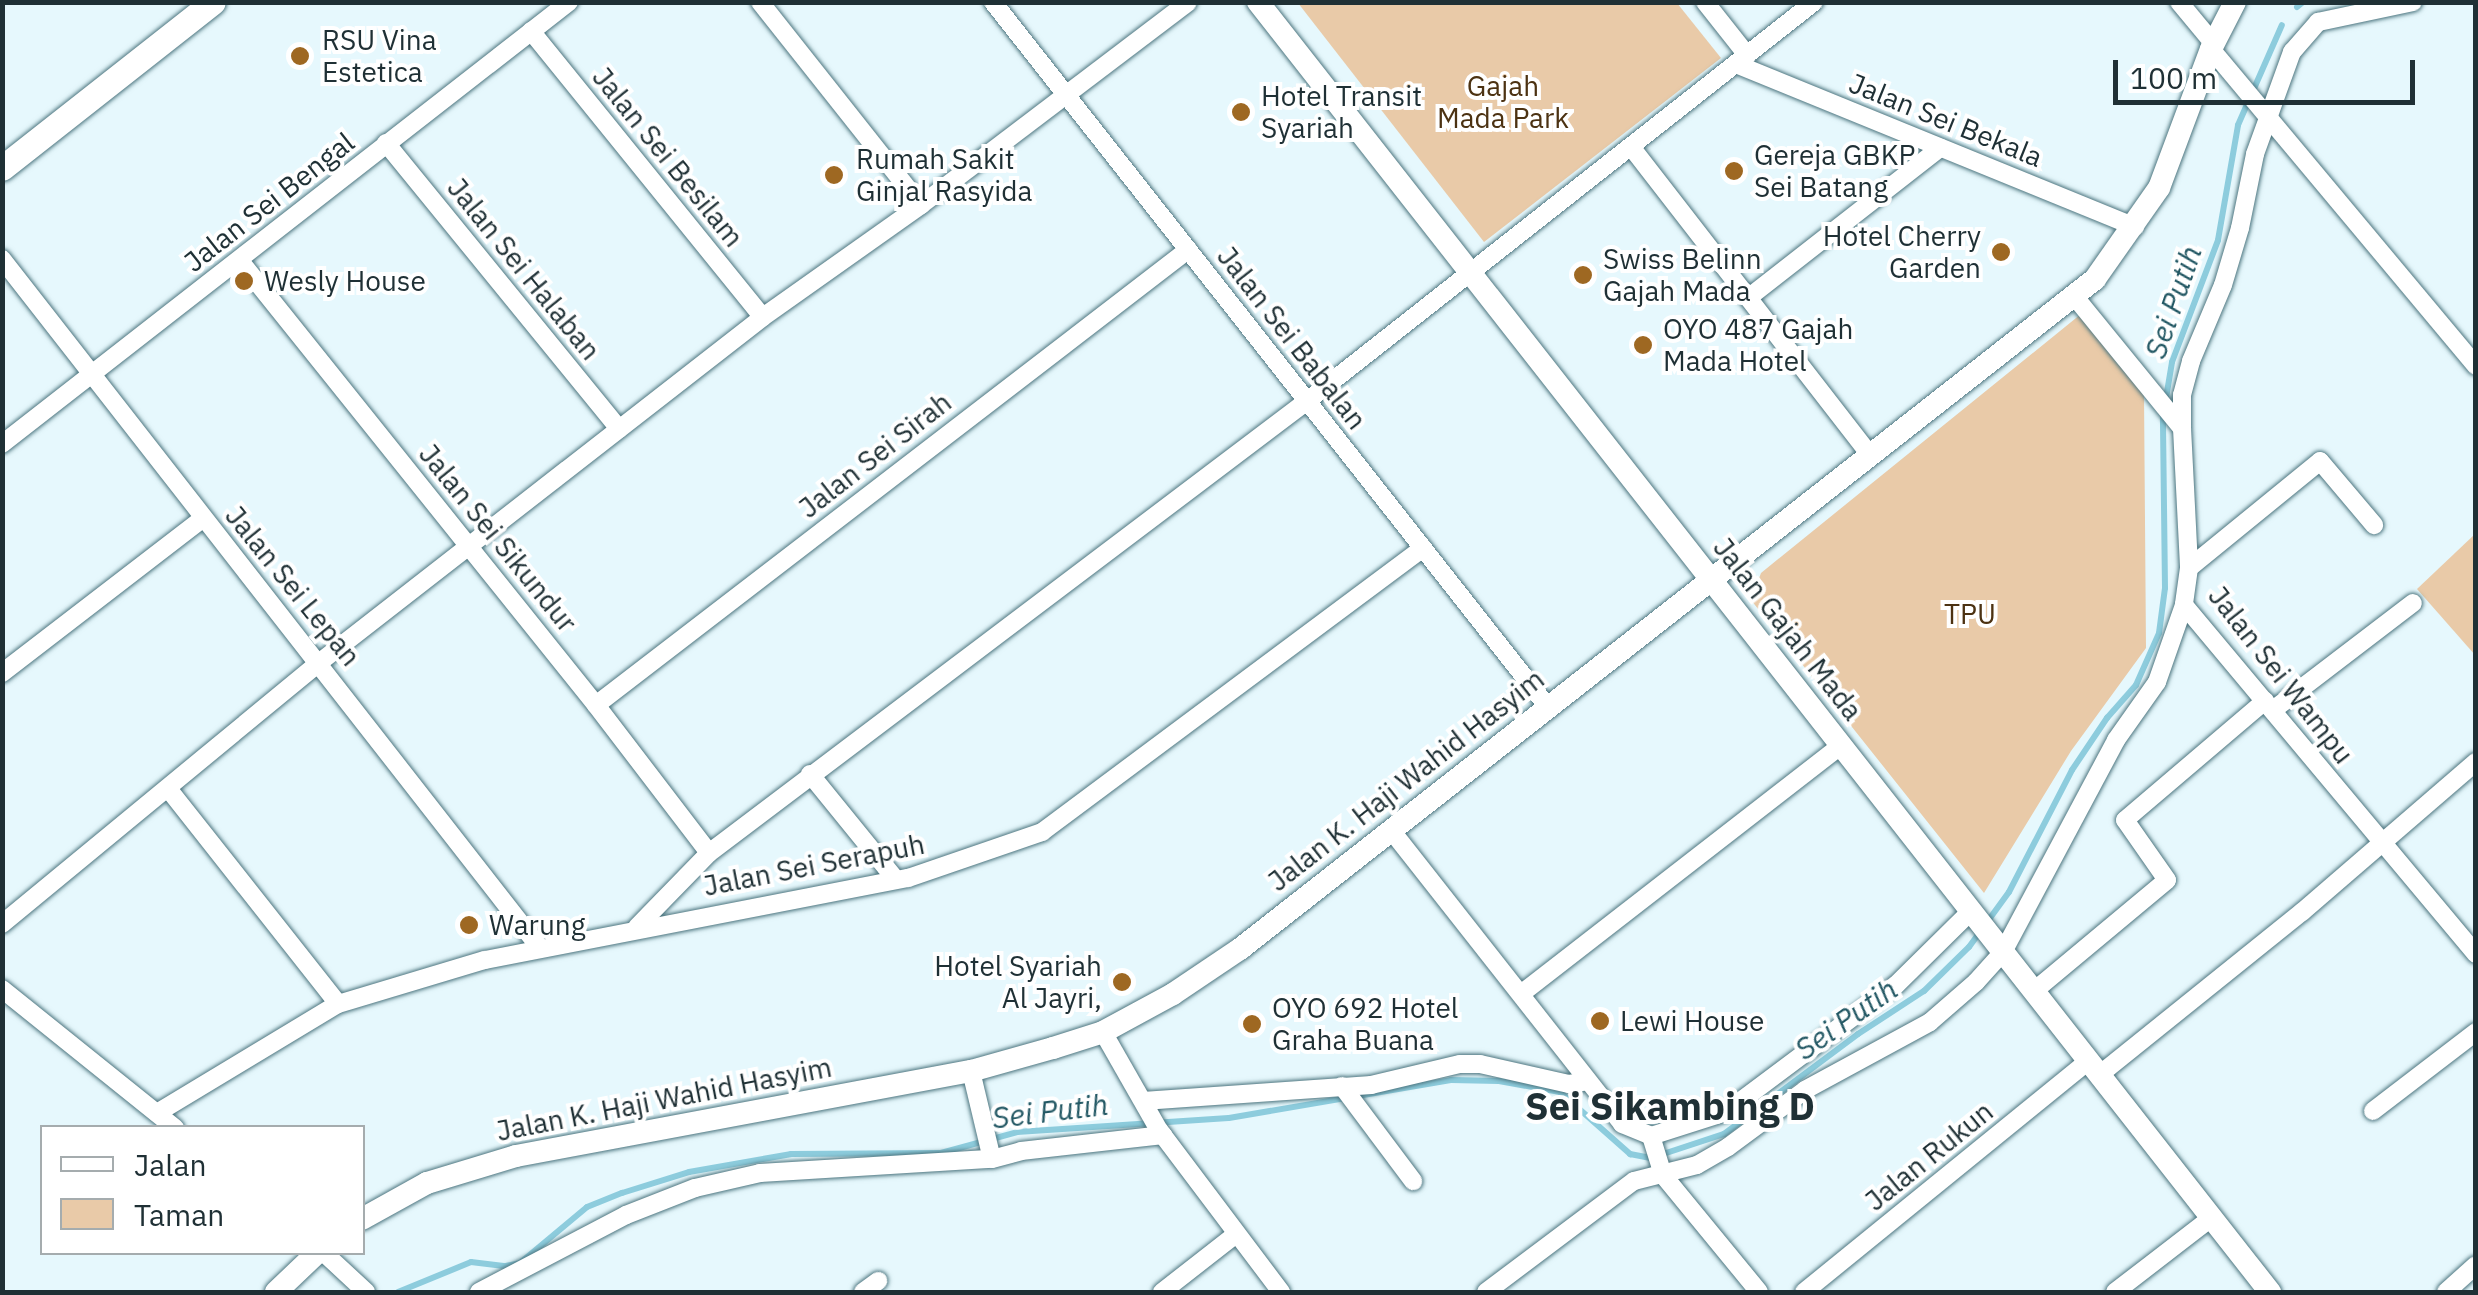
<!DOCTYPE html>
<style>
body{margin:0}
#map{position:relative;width:2478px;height:1295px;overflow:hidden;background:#e6f8fd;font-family:"IBM Plex Sans",sans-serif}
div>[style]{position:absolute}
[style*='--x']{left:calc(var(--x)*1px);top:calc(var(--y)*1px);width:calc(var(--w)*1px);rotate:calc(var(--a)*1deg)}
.green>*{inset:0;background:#e9caa8}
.stream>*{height:6px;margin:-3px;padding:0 3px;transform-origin:3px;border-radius:3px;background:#8dccdd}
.roads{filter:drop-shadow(0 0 2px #4c757f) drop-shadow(0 0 2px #4c757f)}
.minor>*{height:18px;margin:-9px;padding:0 9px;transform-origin:9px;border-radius:9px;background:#fff}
.tertiary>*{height:22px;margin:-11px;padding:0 11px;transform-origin:11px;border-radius:11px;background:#fff}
.secondary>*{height:25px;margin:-12.5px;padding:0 12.5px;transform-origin:12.5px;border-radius:12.5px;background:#fff}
.dots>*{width:28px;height:28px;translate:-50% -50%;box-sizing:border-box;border:5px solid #fff;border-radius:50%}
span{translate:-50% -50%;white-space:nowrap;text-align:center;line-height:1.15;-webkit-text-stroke:8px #fff;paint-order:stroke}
.poi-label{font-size:28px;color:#1f3035}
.left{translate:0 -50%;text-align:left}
.right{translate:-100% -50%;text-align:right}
.park-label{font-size:28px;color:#4c3212}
.street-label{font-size:28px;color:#1f3035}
.water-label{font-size:30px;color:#235864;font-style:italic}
.district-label{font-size:38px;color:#1f3035;font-weight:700}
.frame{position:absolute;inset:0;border:5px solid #1f3035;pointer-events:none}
.legend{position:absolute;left:40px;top:1125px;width:325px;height:130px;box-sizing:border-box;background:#fff;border:2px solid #a5acae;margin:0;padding:12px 18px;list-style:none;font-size:30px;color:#1f3035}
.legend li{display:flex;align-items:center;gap:20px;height:50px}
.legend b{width:50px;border:2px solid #a5acae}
.scale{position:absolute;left:2113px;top:60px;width:302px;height:45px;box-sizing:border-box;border:5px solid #1f3035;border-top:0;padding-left:12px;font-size:30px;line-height:35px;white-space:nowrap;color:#1f3035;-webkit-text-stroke:8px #fff;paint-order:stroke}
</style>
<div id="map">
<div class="green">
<div style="clip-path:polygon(1298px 3px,1677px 3px,1721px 58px,1484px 242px)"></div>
<div style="clip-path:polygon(2081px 314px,2144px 393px,2146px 648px,2071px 751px,1984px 893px,1751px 600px,1761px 573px)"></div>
<div style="clip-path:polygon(2475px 534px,2475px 655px,2417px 589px)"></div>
</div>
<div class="stream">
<div style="--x:2297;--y:7;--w:8;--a:-40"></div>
<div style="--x:398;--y:1292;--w:79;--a:-22.3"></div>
<div style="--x:471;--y:1262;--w:35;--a:7"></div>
<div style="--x:506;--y:1266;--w:14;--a:-12"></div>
<div style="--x:520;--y:1263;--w:87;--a:-39.9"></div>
<div style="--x:587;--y:1207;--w:38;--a:-22"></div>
<div style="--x:622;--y:1193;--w:70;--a:-17.4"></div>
<div style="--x:689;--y:1172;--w:104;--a:-10"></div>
<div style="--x:791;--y:1154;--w:150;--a:-0.4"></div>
<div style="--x:941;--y:1153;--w:79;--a:-15.4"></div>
<div style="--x:1017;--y:1132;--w:212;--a:-3.8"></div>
<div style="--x:1229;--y:1118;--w:225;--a:-9.7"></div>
<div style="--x:1451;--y:1080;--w:48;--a:1.2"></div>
<div style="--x:1499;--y:1081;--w:62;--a:10.2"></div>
<div style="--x:1560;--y:1092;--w:94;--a:41.5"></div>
<div style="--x:1630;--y:1154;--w:21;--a:11"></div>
<div style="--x:1651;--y:1158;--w:77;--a:-18.2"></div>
<div style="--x:1724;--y:1134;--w:167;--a:-36.7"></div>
<div style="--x:1858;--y:1034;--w:79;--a:-33.1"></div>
<div style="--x:1924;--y:991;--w:63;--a:-44.4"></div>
<div style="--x:1969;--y:947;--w:68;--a:-54"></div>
<div style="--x:2009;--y:892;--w:137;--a:-62.7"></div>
<div style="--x:2072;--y:770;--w:63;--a:-56.1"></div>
<div style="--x:2107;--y:718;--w:44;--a:-48.7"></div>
<div style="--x:2136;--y:685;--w:57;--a:-66.1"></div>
<div style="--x:2159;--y:633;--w:45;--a:-82.4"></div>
<div style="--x:2165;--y:588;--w:172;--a:-90.7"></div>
<div style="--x:2163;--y:416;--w:55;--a:-80.5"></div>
<div style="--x:2172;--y:362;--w:130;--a:-69.3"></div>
<div style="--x:2218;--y:240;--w:117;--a:-80.1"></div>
<div style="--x:2238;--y:125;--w:109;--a:-66.3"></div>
</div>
<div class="roads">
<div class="minor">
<div style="--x:760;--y:2;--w:259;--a:51.6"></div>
<div style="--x:993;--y:2;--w:897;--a:51.79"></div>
<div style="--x:1705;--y:2;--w:68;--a:51.6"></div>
<div style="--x:2179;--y:2;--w:55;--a:50.2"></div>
<div style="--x:531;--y:31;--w:368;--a:51"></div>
<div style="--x:2211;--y:49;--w:413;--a:50.1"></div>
<div style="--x:1736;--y:64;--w:431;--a:22.2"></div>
<div style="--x:386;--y:143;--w:369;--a:50.8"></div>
<div style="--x:1632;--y:148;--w:390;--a:52.2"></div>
<div style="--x:2;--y:259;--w:874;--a:52.02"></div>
<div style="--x:240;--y:261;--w:569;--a:51.28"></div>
<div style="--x:596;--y:705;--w:186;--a:52.6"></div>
<div style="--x:2075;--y:297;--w:169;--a:50.8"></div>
<div style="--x:2182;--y:428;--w:140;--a:87.1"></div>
<div style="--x:2189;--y:568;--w:37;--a:98"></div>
<div style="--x:2184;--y:605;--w:455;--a:50.1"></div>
<div style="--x:1748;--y:298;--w:244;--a:-38"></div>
<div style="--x:2182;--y:427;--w:32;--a:-90"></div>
<div style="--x:2182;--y:395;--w:35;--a:-75"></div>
<div style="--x:2191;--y:361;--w:82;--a:-67.2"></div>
<div style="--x:2223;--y:285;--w:59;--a:-73.4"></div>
<div style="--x:2240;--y:228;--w:76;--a:-78.5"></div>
<div style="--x:2255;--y:154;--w:109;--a:-70.1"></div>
<div style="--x:2292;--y:52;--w:40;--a:-49"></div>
<div style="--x:2318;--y:22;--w:97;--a:-11.9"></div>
<div style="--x:2;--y:444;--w:719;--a:-37.94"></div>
<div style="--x:2189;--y:568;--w:169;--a:-39.2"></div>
<div style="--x:2320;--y:461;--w:84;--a:49.8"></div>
<div style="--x:2;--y:673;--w:254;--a:-37.6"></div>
<div style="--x:596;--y:705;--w:747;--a:-37.55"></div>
<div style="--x:2273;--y:710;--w:176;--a:-37.4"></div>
<div style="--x:810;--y:774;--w:136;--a:50.9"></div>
<div style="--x:170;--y:791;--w:271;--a:51.7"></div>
<div style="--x:1391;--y:830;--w:374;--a:51.8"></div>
<div style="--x:1622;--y:1124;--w:31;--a:22"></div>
<div style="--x:1651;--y:1136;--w:79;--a:-17.7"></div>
<div style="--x:1726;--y:1112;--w:212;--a:-36.8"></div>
<div style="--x:1896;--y:985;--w:105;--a:-44.6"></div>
<div style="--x:2;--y:924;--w:412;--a:-39.5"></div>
<div style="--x:320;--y:662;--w:561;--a:-37.91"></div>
<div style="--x:763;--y:317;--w:194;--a:-35.3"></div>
<div style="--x:921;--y:205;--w:335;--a:-37.2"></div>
<div style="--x:637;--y:927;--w:103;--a:-45.8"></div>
<div style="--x:709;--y:853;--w:750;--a:-37.08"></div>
<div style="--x:1307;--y:401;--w:645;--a:-38.2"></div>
<div style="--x:2;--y:989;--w:222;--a:38.8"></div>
<div style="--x:2034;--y:991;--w:173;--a:-39.8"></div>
<div style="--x:2167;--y:880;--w:73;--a:-125"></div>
<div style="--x:2125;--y:820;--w:184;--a:-40.4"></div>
<div style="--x:1522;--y:993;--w:403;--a:-37.8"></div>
<div style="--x:1103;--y:1032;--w:113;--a:60.3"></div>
<div style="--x:1159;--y:1130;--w:203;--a:53"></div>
<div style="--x:971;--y:1071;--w:90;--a:76.6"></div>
<div style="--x:2099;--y:1075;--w:260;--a:-38.8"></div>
<div style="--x:2302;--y:912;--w:230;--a:-40.8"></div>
<div style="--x:1342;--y:1086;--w:119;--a:53.2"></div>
<div style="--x:1143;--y:1101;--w:229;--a:-4"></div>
<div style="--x:1371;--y:1085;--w:91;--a:-13.3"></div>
<div style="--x:1460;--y:1064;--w:20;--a:0"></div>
<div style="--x:1480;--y:1064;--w:91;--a:12.7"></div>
<div style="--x:1569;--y:1084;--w:19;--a:-9"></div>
<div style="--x:2373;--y:1111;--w:130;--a:-37.5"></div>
<div style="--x:157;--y:1113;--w:211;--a:-31.1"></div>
<div style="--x:338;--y:1004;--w:153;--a:-16.7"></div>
<div style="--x:485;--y:960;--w:431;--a:-11"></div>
<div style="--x:908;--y:878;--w:142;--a:-18.9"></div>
<div style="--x:1042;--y:832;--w:475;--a:-36.7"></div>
<div style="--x:1651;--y:1136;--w:41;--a:72.9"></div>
<div style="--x:1663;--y:1175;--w:151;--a:50.6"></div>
<div style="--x:323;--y:1252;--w:59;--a:42.9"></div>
<div style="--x:479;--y:1292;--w:166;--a:-27.6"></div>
<div style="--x:626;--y:1215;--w:74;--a:-21.4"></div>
<div style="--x:695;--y:1188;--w:67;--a:-13"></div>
<div style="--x:760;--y:1173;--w:232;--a:-3.5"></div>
<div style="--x:992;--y:1159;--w:30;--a:-15"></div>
<div style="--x:1021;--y:1151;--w:143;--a:-6.4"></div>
<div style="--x:863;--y:1292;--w:19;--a:-36"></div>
<div style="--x:1162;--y:1292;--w:93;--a:-38"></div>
<div style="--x:1486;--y:1292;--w:185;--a:-36.9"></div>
<div style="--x:1634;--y:1181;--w:65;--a:-14.3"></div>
<div style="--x:1697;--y:1165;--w:36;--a:-30"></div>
<div style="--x:1728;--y:1147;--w:96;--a:-36.5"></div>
<div style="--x:1805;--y:1090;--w:142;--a:-28.5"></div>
<div style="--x:1930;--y:1022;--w:61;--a:-41"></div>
<div style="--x:1976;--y:982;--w:40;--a:-48"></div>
<div style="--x:2003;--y:952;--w:240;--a:-61.9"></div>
<div style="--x:2116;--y:740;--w:71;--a:-54.7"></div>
<div style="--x:2157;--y:682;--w:82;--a:-70.7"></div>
<div style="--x:1804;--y:1292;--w:366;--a:-39.1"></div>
<div style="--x:2115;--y:1292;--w:121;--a:-37.6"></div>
<div style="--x:2446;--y:1292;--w:40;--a:-42"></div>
</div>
<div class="tertiary">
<div style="--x:1258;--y:2;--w:1640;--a:51.89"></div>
<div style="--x:362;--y:1219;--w:74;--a:-29"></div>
<div style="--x:427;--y:1183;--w:93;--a:-16.9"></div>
<div style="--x:516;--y:1156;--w:463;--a:-10.6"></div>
<div style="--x:971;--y:1071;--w:85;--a:-15.7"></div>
<div style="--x:1053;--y:1048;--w:52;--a:-17.7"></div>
<div style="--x:1103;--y:1032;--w:80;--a:-28.5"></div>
<div style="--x:1173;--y:994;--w:81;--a:-33.9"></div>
<div style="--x:1240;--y:949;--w:1086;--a:-38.08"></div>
<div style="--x:2095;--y:279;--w:111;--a:-54.9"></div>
<div style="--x:2159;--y:188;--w:148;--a:-69.5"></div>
<div style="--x:2211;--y:49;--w:53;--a:-62.9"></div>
<div style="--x:276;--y:1292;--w:58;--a:-43.6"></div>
</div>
<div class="secondary">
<div style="--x:2;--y:168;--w:268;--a:-38.2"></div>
</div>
</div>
<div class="dots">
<div style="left:300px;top:56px;background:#9e6822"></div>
<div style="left:1241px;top:112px;background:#9e6822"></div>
<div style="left:1734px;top:171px;background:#9e6822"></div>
<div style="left:834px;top:175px;background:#9e6822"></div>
<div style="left:2001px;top:252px;background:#9e6822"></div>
<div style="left:1583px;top:275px;background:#9e6822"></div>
<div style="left:244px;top:281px;background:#9e6822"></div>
<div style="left:1643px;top:345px;background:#9e6822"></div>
<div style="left:469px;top:925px;background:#9e6822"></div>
<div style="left:1122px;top:982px;background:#9e6822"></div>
<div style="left:1600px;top:1021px;background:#9e6822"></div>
<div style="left:1252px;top:1024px;background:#9e6822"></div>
</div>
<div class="poi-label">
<span class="left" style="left:322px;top:56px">RSU Vina<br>Estetica</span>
<span class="left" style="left:1261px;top:112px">Hotel Transit<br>Syariah</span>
<span class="left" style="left:1754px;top:171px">Gereja GBKP<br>Sei Batang</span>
<span class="left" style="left:856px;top:175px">Rumah Sakit<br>Ginjal Rasyida</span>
<span class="right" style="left:1981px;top:252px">Hotel Cherry<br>Garden</span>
<span class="left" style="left:1603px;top:275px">Swiss Belinn<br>Gajah Mada</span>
<span class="left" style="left:264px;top:281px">Wesly House</span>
<span class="left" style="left:1663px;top:345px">OYO 487 Gajah<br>Mada Hotel</span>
<span class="left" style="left:489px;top:925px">Warung</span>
<span class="right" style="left:1102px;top:982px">Hotel Syariah<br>Al Jayri,</span>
<span class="left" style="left:1272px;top:1024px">OYO 692 Hotel<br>Graha Buana</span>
<span class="left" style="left:1620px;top:1021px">Lewi House</span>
</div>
<div class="park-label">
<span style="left:1503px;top:102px">Gajah<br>Mada Park</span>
<span style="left:1970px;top:614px">TPU</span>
</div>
<div class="street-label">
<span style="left:1946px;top:120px;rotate:22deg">Jalan Sei Bekala</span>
<span style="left:668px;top:157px;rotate:51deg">Jalan Sei Besilam</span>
<span style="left:269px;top:202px;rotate:-38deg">Jalan Sei Bengal</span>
<span style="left:524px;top:269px;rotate:51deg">Jalan Sei Halaban</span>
<span style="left:1292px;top:338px;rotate:52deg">Jalan Sei Babalan</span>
<span style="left:875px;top:455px;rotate:-38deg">Jalan Sei Sirah</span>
<span style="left:498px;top:538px;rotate:51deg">Jalan Sei Sikundur</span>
<span style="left:293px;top:586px;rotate:51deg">Jalan Sei Lepan</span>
<span style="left:1788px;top:629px;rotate:52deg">Jalan Gajah Mada</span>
<span style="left:2281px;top:675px;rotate:52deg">Jalan Sei Wampu</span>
<span style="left:1406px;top:780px;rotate:-38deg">Jalan K. Haji Wahid Hasyim</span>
<span style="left:814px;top:865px;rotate:-11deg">Jalan Sei Serapuh</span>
<span style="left:664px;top:1099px;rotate:-11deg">Jalan K. Haji Wahid Hasyim</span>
<span style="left:1929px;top:1156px;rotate:-39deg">Jalan Rukun</span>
</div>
<div class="water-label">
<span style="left:2173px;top:302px;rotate:-71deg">Sei Putih</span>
<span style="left:1846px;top:1019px;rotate:-35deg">Sei Putih</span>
<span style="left:1050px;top:1111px;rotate:-7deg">Sei Putih</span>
</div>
<div class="district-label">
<span style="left:1670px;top:1106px">Sei Sikambing D</span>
</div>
<div class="frame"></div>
<ul class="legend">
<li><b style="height:12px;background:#fff"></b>Jalan</li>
<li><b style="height:28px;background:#e9caa8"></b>Taman</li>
</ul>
<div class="scale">100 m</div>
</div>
